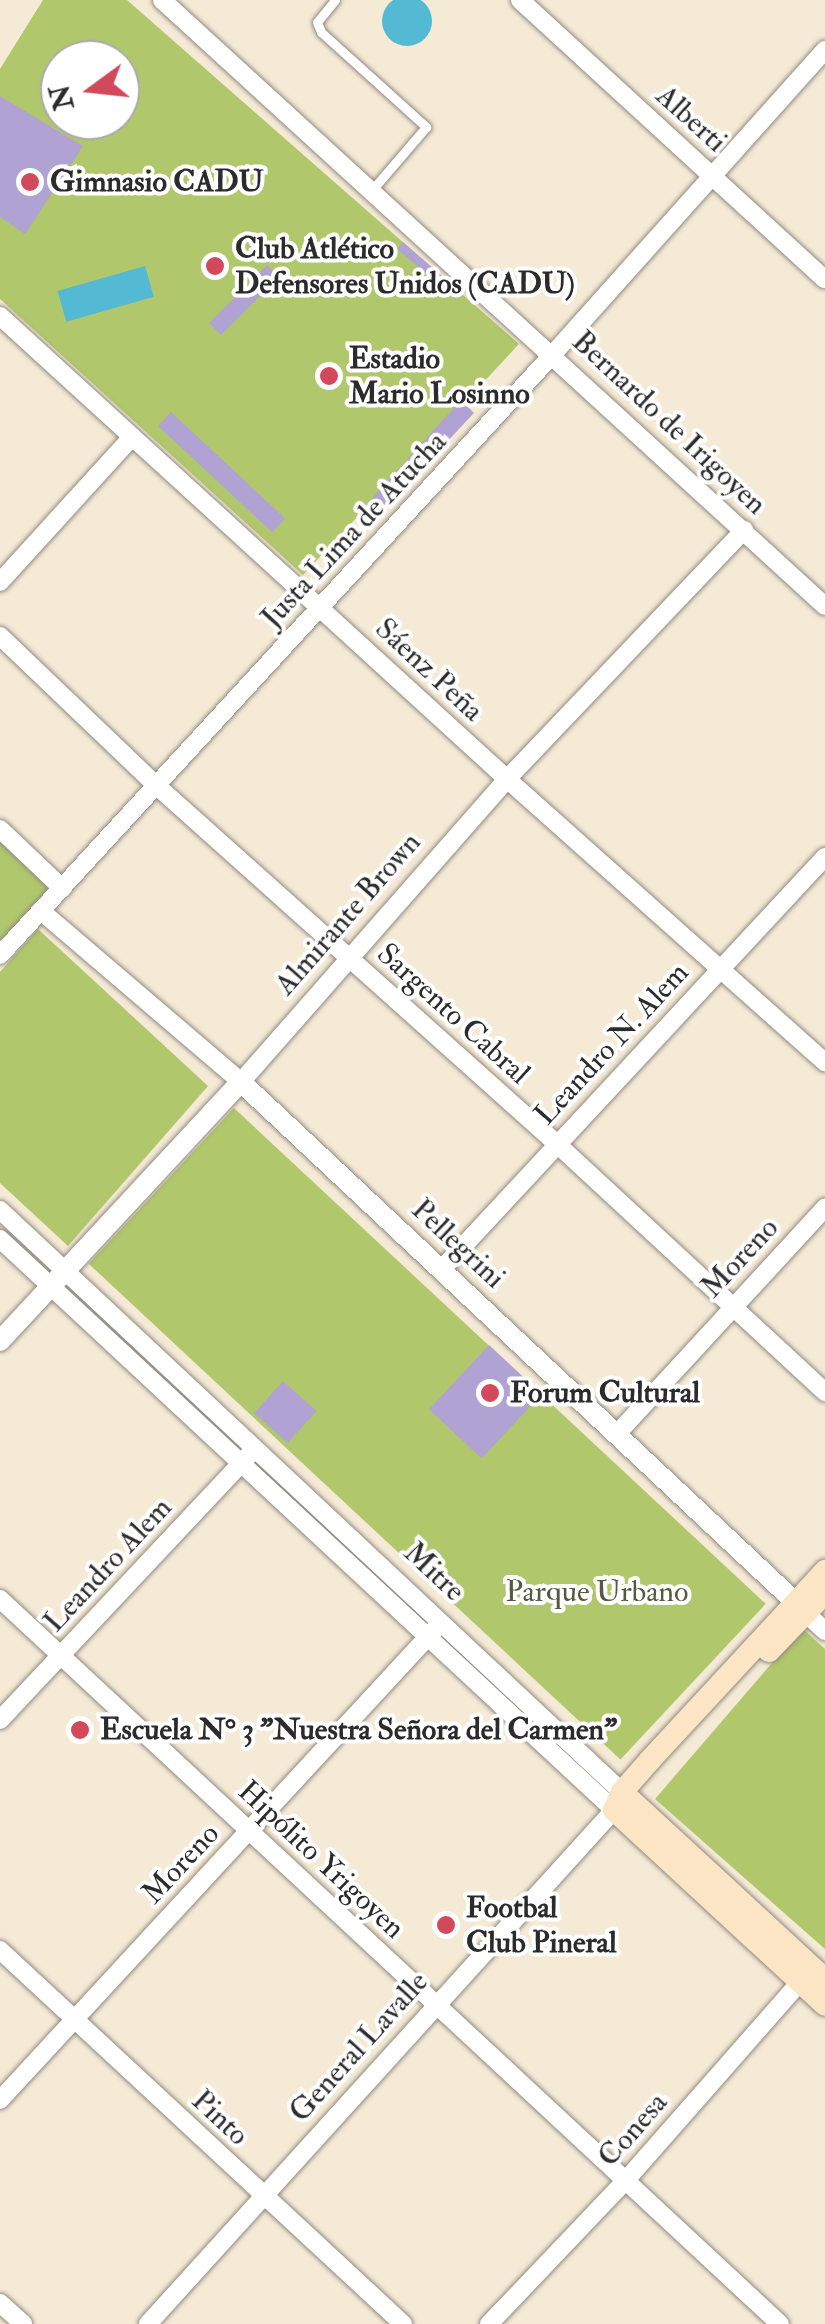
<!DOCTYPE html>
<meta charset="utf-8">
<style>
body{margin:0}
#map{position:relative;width:825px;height:2324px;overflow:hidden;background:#f5ead5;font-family:"IM FELL Double Pica",serif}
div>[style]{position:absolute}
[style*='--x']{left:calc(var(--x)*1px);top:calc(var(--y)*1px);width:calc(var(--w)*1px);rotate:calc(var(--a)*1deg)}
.green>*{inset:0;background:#b0c76c;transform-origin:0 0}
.water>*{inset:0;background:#54b9d2;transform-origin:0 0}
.round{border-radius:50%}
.building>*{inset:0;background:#b0a3d3;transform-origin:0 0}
.roads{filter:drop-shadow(0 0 2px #908a80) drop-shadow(0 0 2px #908a80)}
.service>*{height:9px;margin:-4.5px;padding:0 4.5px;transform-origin:4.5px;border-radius:4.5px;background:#fff}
.minor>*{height:18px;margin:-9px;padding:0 9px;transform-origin:9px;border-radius:9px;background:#fff}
.tertiary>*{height:20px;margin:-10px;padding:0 10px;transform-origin:10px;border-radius:10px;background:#fff}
.secondary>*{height:22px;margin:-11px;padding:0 11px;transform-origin:11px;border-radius:11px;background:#fce5c4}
.dots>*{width:28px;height:28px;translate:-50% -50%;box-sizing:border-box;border:5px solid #fff;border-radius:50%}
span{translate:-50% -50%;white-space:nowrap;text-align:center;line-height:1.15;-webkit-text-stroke:8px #fff;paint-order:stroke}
.street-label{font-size:30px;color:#2b2b2b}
.poi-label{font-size:30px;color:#2b2b2b;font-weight:700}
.left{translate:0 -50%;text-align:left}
.park-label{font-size:30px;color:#535a3e}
.north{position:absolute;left:40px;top:40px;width:100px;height:100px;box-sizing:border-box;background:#fff;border:2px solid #aaa;border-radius:50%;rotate:255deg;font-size:28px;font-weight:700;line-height:40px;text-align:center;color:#2b2b2b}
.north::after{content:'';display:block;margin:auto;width:35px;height:45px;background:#d1495b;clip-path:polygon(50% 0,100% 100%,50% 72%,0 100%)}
</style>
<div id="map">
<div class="green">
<div style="clip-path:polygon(evenodd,43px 0,127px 0,519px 344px,303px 575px,0 299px,0 69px,43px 0,60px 60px,120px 60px,120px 120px,60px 120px,60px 60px)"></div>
<div style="clip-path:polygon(0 832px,58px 884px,0 941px)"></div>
<div style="clip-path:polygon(38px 929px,208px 1086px,68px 1246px,0 1183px,0 972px)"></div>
<div style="left:234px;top:1108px;width:727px;height:213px;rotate:43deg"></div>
<div style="clip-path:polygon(802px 1628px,825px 1649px,825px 1949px,655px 1799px)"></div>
</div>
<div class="water">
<div class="round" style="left:382px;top:-4px;width:50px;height:50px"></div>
<div style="left:145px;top:266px;width:32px;height:91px;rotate:74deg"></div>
</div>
<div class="building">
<div style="clip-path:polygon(0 96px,83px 146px,25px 234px,0 217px)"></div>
<div style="left:403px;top:242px;width:77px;height:9px;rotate:41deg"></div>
<div style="left:267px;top:265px;width:17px;height:82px;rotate:45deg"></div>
<div style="clip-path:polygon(461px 400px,474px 413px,369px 525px,359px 513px)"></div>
<div style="left:171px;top:412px;width:156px;height:19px;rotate:43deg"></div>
<div style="left:489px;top:1345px;width:72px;height:88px;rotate:43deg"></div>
<div style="left:283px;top:1381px;width:45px;height:43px;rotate:42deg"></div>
</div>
<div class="roads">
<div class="service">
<div style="--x:335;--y:0;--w:28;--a:129"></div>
<div style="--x:317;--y:22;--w:11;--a:68"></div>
<div style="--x:321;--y:32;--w:142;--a:42.1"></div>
<div style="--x:426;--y:127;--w:83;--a:130.6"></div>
</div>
<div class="minor">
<div style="--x:162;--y:0;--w:898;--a:42.43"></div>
<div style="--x:520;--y:0;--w:413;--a:42.5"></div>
<div style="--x:0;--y:316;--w:687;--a:42.4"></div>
<div style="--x:507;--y:779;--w:426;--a:41.7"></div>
<div style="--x:0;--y:582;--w:196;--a:-47.7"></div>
<div style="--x:0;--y:636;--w:217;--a:43.7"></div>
<div style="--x:157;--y:786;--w:535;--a:41.82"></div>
<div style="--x:556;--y:1143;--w:367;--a:42.8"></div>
<div style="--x:0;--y:829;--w:86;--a:43.6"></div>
<div style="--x:41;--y:911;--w:263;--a:40.5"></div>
<div style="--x:241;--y:1082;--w:403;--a:-48.7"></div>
<div style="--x:507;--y:779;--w:344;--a:-46.4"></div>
<div style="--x:0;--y:955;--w:817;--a:-47.38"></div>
<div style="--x:553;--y:354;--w:408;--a:-48.2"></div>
<div style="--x:0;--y:1210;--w:852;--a:43.1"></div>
<div style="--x:0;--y:1239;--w:838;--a:42.92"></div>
<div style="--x:614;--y:1810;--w:694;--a:132.2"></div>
<div style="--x:441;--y:1270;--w:564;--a:-47.08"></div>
<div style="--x:616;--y:1435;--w:309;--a:-47.4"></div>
<div style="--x:0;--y:1599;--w:1065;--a:42.91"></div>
<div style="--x:796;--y:1604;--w:40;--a:43"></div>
<div style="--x:0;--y:1720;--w:364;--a:-46.8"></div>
<div style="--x:0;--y:1950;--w:550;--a:42.86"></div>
<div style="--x:0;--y:2100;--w:643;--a:-47.27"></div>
<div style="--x:0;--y:2303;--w:31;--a:42"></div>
<div style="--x:489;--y:2324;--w:200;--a:-46.4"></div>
<div style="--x:627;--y:2179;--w:274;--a:-48.7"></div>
</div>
<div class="tertiary">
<div style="--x:0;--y:1341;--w:354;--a:-47.1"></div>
<div style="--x:241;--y:1082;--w:758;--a:43.18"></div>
</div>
<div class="secondary">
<div style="--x:769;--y:1651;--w:81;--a:-46"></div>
<div style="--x:622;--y:1792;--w:276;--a:42.7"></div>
<div style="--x:614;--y:1810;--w:20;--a:-66"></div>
<div style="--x:622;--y:1792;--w:43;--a:-48.8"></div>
<div style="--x:650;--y:1760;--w:258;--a:-47.2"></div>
<div style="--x:614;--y:1810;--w:287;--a:42.7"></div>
</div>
</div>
<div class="dots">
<div style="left:30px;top:182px;background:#d1495b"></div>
<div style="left:215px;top:266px;background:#d1495b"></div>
<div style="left:329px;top:376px;background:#d1495b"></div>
<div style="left:490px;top:1393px;background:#d1495b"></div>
<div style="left:80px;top:1730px;background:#d1495b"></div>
<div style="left:446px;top:1925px;background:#d1495b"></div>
</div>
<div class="street-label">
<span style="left:691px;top:119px;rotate:42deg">Alberti</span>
<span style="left:669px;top:423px;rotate:43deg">Bernardo de Irigoyen</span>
<span style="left:354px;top:530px;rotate:-47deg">Justa Lima de Atucha</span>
<span style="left:429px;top:670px;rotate:43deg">Sáenz Peña</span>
<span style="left:348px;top:914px;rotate:-49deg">Almirante Brown</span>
<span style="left:453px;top:1014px;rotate:42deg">Sargento Cabral</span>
<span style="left:612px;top:1044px;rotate:-47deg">Leandro N. Alem</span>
<span style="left:458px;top:1244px;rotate:43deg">Pellegrini</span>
<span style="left:740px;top:1258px;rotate:-47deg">Moreno</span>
<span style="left:108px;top:1565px;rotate:-47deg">Leandro Alem</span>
<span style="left:434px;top:1572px;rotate:43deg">Mitre</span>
<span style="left:321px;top:1860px;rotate:43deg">Hipólito Yrigoyen</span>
<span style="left:181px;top:1864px;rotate:-47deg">Moreno</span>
<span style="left:359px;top:2047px;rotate:-48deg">General Lavalle</span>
<span style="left:220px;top:2118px;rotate:43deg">Pinto</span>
<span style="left:633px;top:2130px;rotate:-49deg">Conesa</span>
</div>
<div class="poi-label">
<span class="left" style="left:50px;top:182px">Gimnasio CADU</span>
<span class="left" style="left:235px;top:266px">Club Atlético<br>Defensores Unidos (CADU)</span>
<span class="left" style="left:349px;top:376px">Estadio<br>Mario Losinno</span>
<span class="left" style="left:510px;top:1393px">Forum Cultural</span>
<span class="left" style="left:100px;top:1730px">Escuela N° 3 "Nuestra Señora del Carmen"</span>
<span class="left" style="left:466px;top:1925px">Footbal<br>Club Pineral</span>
</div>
<div class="park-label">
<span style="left:597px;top:1592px">Parque Urbano</span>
</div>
<div class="north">N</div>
</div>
